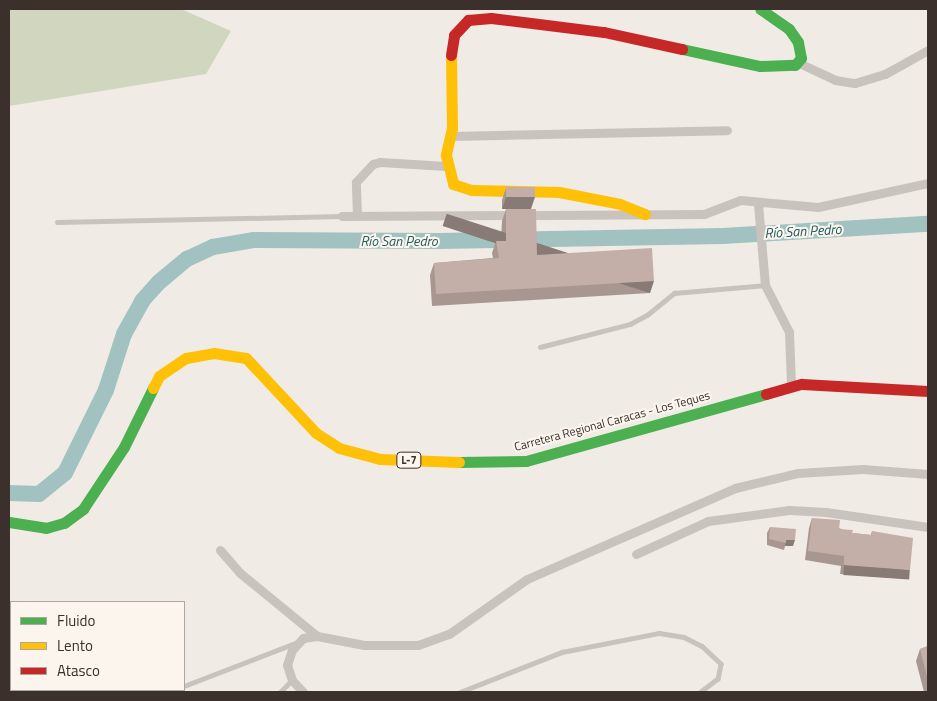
<!DOCTYPE html>
<meta charset="utf-8">
<style>
body{margin:0}
#map{position:relative;width:937px;height:701px;overflow:hidden;background:#f0ebe5;font-family:"Titillium Web",sans-serif}
div>[style]{position:absolute}
[style*='--x']{left:calc(var(--x)*1px);top:calc(var(--y)*1px);width:calc(var(--w)*1px);rotate:calc(var(--a)*1deg)}
.green>*{inset:0;background:#d1d6bf}
.river>*{height:16px;margin:-8px;padding:0 8px;transform-origin:8px;border-radius:8px;background:#a1c2c1}
.lane>*{height:4.5px;margin:-2.25px;padding:0 2.25px;transform-origin:2.25px;border-radius:2.25px;background:#c9c3be}
.street>*{height:9px;margin:-4.5px;padding:0 4.5px;transform-origin:4.5px;border-radius:4.5px;background:#c9c3be}
.fast>*{height:11px;margin:-5.5px;padding:0 5.5px;transform-origin:5.5px;border-radius:5.5px;background:#4caf50}
.slow>*{height:11px;margin:-5.5px;padding:0 5.5px;transform-origin:5.5px;border-radius:5.5px;background:#ffc107}
.jam>*{height:11px;margin:-5.5px;padding:0 5.5px;transform-origin:5.5px;border-radius:5.5px;background:#c62828}
.wall>*{inset:0;background:#a89690}
.shaded-wall>*{inset:0;background:#887a75;transform-origin:0 0}
.building>*{inset:0;background:#c3afa7;transform-origin:0 0}
span{translate:-50% -50%;white-space:nowrap;text-align:center;line-height:1.15;-webkit-text-stroke:4px #fbf5ee;paint-order:stroke}
.shield-label span{padding:1px 4px;background:#fbf5ee;border:1px solid;border-radius:4px;-webkit-text-stroke-width:0}
.shield-label{font-size:11px;color:#3b302b;font-weight:700}
.street-label{font-size:12px;color:#3b302b}
.water-label{font-size:14px;color:#1f5a5e;font-style:italic}
.frame{position:absolute;inset:0;border:10px solid #3b302b;pointer-events:none}
.legend{position:absolute;left:10px;top:601px;width:175px;height:90px;box-sizing:border-box;background:#fbf5ee;border:1px solid #aea6a0;margin:0;padding:6px 9px;list-style:none;font-size:15px;color:#3b302b}
.legend li{display:flex;align-items:center;gap:10px;height:25px}
.legend b{width:25px;border:1px solid #aea6a0}
</style>
<div id="map">
<div class="green">
<div style="clip-path:polygon(9px 9px,181px 9px,231px 31px,206px 74px,9px 106px)"></div>
</div>
<div class="river">
<div style="--x:9;--y:493;--w:30;--a:2"></div>
<div style="--x:39;--y:494;--w:33;--a:-39"></div>
<div style="--x:65;--y:473;--w:93;--a:-63.7"></div>
<div style="--x:106;--y:390;--w:59;--a:-72.2"></div>
<div style="--x:124;--y:334;--w:38;--a:-61"></div>
<div style="--x:142;--y:301;--w:24;--a:-48"></div>
<div style="--x:158;--y:283;--w:38;--a:-40"></div>
<div style="--x:187;--y:259;--w:29;--a:-25"></div>
<div style="--x:213;--y:247;--w:42;--a:-9.7"></div>
<div style="--x:254;--y:240;--w:185;--a:0.3"></div>
<div style="--x:439;--y:241;--w:284;--a:-1"></div>
<div style="--x:723;--y:236;--w:205;--a:-3.4"></div>
</div>
<div class="lane">
<div style="--x:57;--y:222;--w:285;--a:-1.2"></div>
<div style="--x:540;--y:347;--w:93;--a:-14.3"></div>
<div style="--x:630;--y:324;--w:19;--a:-28"></div>
<div style="--x:647;--y:315;--w:35;--a:-39"></div>
<div style="--x:674;--y:293;--w:91;--a:-5"></div>
<div style="--x:9;--y:675;--w:2;--a:27"></div>
<div style="--x:184;--y:686;--w:122;--a:-21.1"></div>
<div style="--x:48;--y:690;--w:9;--a:13"></div>
<div style="--x:159;--y:692;--w:10;--a:-11"></div>
<div style="--x:280;--y:692;--w:17;--a:-45"></div>
<div style="--x:460;--y:692;--w:110;--a:-21.4"></div>
<div style="--x:562;--y:652;--w:99;--a:-11.1"></div>
<div style="--x:659;--y:633;--w:25;--a:9"></div>
<div style="--x:684;--y:637;--w:20;--a:27"></div>
<div style="--x:702;--y:646;--w:26;--a:43"></div>
<div style="--x:721;--y:664;--w:15;--a:101"></div>
<div style="--x:718;--y:679;--w:21;--a:143"></div>
</div>
<div class="street">
<div style="--x:799;--y:63;--w:40;--a:25"></div>
<div style="--x:835;--y:80;--w:20;--a:9"></div>
<div style="--x:855;--y:83;--w:31;--a:-17"></div>
<div style="--x:885;--y:74;--w:49;--a:-29.2"></div>
<div style="--x:451;--y:136;--w:276;--a:-1.2"></div>
<div style="--x:758;--y:204;--w:81;--a:85.1"></div>
<div style="--x:765;--y:285;--w:53;--a:62.9"></div>
<div style="--x:789;--y:332;--w:53;--a:87.8"></div>
<div style="--x:342;--y:216;--w:362;--a:-0.3"></div>
<div style="--x:704;--y:214;--w:39;--a:-21"></div>
<div style="--x:740;--y:200;--w:78;--a:5.1"></div>
<div style="--x:818;--y:207;--w:113;--a:-12.3"></div>
<div style="--x:357;--y:216;--w:34;--a:-92"></div>
<div style="--x:356;--y:182;--w:25;--a:-47"></div>
<div style="--x:373;--y:164;--w:7;--a:-16"></div>
<div style="--x:380;--y:162;--w:66;--a:3.5"></div>
<div style="--x:220;--y:550;--w:30;--a:49"></div>
<div style="--x:240;--y:573;--w:99;--a:39.3"></div>
<div style="--x:636;--y:554;--w:79;--a:-24.6"></div>
<div style="--x:708;--y:521;--w:82;--a:-7.7"></div>
<div style="--x:789;--y:510;--w:37;--a:3"></div>
<div style="--x:826;--y:512;--w:103;--a:8.4"></div>
<div style="--x:303;--y:692;--w:16;--a:-133"></div>
<div style="--x:292;--y:680;--w:16;--a:-108"></div>
<div style="--x:287;--y:665;--w:16;--a:-72"></div>
<div style="--x:292;--y:650;--w:16;--a:-47"></div>
<div style="--x:303;--y:638;--w:14;--a:-8"></div>
<div style="--x:317;--y:636;--w:48;--a:10.8"></div>
<div style="--x:364;--y:645;--w:54;--a:0"></div>
<div style="--x:418;--y:645;--w:33;--a:-20"></div>
<div style="--x:449;--y:634;--w:95;--a:-35.2"></div>
<div style="--x:527;--y:579;--w:227;--a:-23.6"></div>
<div style="--x:735;--y:488;--w:65;--a:-13.4"></div>
<div style="--x:798;--y:473;--w:65;--a:-3.5"></div>
<div style="--x:863;--y:469;--w:65;--a:4.4"></div>
</div>
<div class="fast">
<div style="--x:682;--y:49;--w:80;--a:12.3"></div>
<div style="--x:760;--y:66;--w:35;--a:-2"></div>
<div style="--x:795;--y:65;--w:9;--a:-49"></div>
<div style="--x:801;--y:58;--w:16;--a:-101"></div>
<div style="--x:798;--y:42;--w:16;--a:-125"></div>
<div style="--x:789;--y:29;--w:35;--a:-145"></div>
<div style="--x:459;--y:462;--w:67;--a:-0.9"></div>
<div style="--x:526;--y:461;--w:249;--a:-15.6"></div>
<div style="--x:9;--y:522;--w:37;--a:9"></div>
<div style="--x:46;--y:528;--w:19;--a:-16"></div>
<div style="--x:64;--y:523;--w:24;--a:-36"></div>
<div style="--x:83;--y:509;--w:74;--a:-56.5"></div>
<div style="--x:124;--y:447;--w:66;--a:-63.8"></div>
</div>
<div class="slow">
<div style="--x:451;--y:55;--w:73;--a:89.2"></div>
<div style="--x:452;--y:128;--w:28;--a:103"></div>
<div style="--x:446;--y:155;--w:30;--a:76"></div>
<div style="--x:453;--y:184;--w:19;--a:18"></div>
<div style="--x:471;--y:190;--w:88;--a:1.3"></div>
<div style="--x:559;--y:192;--w:62;--a:11.1"></div>
<div style="--x:620;--y:204;--w:27;--a:22"></div>
<div style="--x:153;--y:388;--w:13;--a:-63"></div>
<div style="--x:159;--y:376;--w:32;--a:-34"></div>
<div style="--x:186;--y:358;--w:28;--a:-10"></div>
<div style="--x:214;--y:353;--w:32;--a:9"></div>
<div style="--x:246;--y:358;--w:103;--a:47"></div>
<div style="--x:316;--y:433;--w:27;--a:33"></div>
<div style="--x:339;--y:448;--w:42;--a:15"></div>
<div style="--x:380;--y:459;--w:79;--a:2.2"></div>
</div>
<div class="jam">
<div style="--x:451;--y:55;--w:20;--a:-81"></div>
<div style="--x:454;--y:35;--w:21;--a:-47"></div>
<div style="--x:468;--y:20;--w:23;--a:-5"></div>
<div style="--x:491;--y:18;--w:114;--a:7.1"></div>
<div style="--x:604;--y:32;--w:80;--a:12.3"></div>
<div style="--x:766;--y:394;--w:37;--a:-16"></div>
<div style="--x:802;--y:384;--w:126;--a:3.2"></div>
</div>
<div class="wall">
<div style="clip-path:polygon(506px 188px,531px 209px,502px 209px,502px 200px)"></div>
<div style="clip-path:polygon(506px 209px,537px 255px,650px 293px,432px 306px,430px 275px,434px 263px,493px 258px,492px 253px,496px 241px,501px 241px,502px 221px)"></div>
<div style="clip-path:polygon(812px 518px,852px 533px,871px 535px,872px 531px,907px 579px,840px 574px,841px 566px,805px 560px,809px 528px)"></div>
<div style="clip-path:polygon(770px 527px,793px 546px,785px 546px,784px 550px,767px 545px,767px 533px)"></div>
<div style="clip-path:polygon(928px 646px,928px 692px,924px 692px,916px 661px,920px 649px)"></div>
</div>
<div class="shaded-wall">
<div style="clip-path:polygon(506px 197px,535px 197px,531px 209px,502px 209px)"></div>
<div style="left:654px;top:281px;width:13px;height:218px;rotate:108deg"></div>
<div style="clip-path:polygon(786px 540px,795px 540px,793px 546px,785px 546px)"></div>
<div style="left:844px;top:565px;width:66px;height:10px;rotate:4deg"></div>
</div>
<div class="building">
<div style="left:535px;top:187px;width:10px;height:29px;rotate:90deg"></div>
<div style="clip-path:polygon(506px 209px,536px 209px,537px 255px,652px 248px,654px 281px,436px 294px,434px 263px,499px 258px,496px 241px,506px 241px)"></div>
<div style="clip-path:polygon(812px 518px,840px 520px,839px 529px,853px 530px,852px 533px,872px 535px,872px 531px,913px 538px,910px 570px,844px 565px,844px 556px,808px 551px)"></div>
<div style="clip-path:polygon(770px 527px,796px 529px,795px 540px,786px 540px,786px 543px,769px 539px)"></div>
<div style="clip-path:polygon(928px 646px,928px 680px,920px 649px)"></div>
</div>
<div class="shield-label">
<span style="left:409px;top:460px">L-7</span>
</div>
<div class="street-label">
<span style="left:612px;top:421px;rotate:-15deg">Carretera Regional Caracas - Los Teques</span>
</div>
<div class="water-label">
<span style="left:803px;top:231px;rotate:-3deg">Río San Pedro</span>
<span style="left:399px;top:241px">Río San Pedro</span>
</div>
<div class="frame"></div>
<ul class="legend">
<li><b style="height:6px;background:#4caf50"></b>Fluido</li>
<li><b style="height:6px;background:#ffc107"></b>Lento</li>
<li><b style="height:6px;background:#c62828"></b>Atasco</li>
</ul>
</div>
